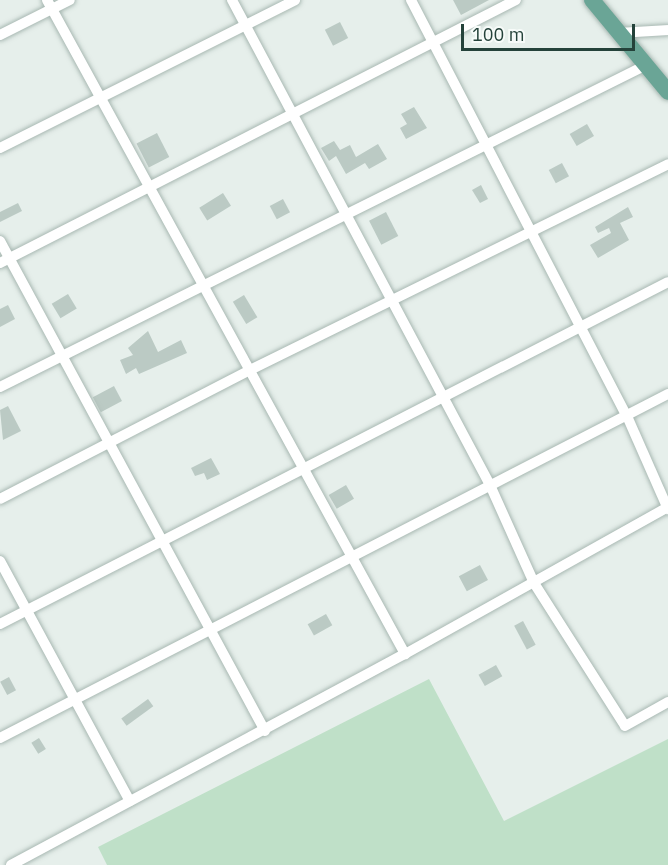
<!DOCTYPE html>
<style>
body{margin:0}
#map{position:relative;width:668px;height:865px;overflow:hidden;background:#e6efeb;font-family:"IBM Plex Sans",sans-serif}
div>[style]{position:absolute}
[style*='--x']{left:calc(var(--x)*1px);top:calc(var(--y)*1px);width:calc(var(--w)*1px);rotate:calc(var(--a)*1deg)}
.green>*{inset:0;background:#bfe0c8}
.building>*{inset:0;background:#bbcac4;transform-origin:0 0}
.roads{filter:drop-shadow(0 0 2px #a8b8b2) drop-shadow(0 0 2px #a8b8b2)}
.minor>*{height:10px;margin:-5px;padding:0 5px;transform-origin:5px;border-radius:5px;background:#fff}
.primary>*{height:16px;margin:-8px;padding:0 8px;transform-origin:8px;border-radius:8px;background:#6aa596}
span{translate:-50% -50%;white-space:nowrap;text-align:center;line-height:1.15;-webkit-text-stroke:4.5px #f7fbf9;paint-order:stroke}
.scale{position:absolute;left:461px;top:24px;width:174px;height:27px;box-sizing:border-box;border:3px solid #24423a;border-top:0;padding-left:8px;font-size:18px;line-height:21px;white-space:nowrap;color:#24423a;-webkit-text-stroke:4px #f7fbf9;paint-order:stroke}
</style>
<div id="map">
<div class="green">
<div style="clip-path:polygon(429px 679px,504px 821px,668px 739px,668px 865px,107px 865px,98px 847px)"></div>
</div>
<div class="building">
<div style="clip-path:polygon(453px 0,489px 0,461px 15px)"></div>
<div style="left:340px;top:22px;width:18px;height:17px;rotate:63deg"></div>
<div style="clip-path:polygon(414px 107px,427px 128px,406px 139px,400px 128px,407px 124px,401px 114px)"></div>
<div style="left:587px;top:124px;width:14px;height:20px;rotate:60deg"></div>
<div style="left:157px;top:133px;width:27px;height:23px;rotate:63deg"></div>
<div style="clip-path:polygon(334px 141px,340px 150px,350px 145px,356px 157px,378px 144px,387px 159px,369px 169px,365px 163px,346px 174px,336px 156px,329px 161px,321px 148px)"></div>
<div style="left:562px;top:163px;width:15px;height:15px;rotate:62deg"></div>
<div style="clip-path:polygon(481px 185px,488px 199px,480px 203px,472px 190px)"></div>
<div style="left:223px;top:193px;width:15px;height:28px;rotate:58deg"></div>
<div style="left:283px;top:199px;width:15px;height:15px;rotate:62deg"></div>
<div style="clip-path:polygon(18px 203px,22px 211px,0 222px,0 212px)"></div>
<div style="clip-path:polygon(628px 207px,633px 217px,620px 223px,629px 240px,598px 258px,590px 245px,611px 233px,609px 228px,598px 233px,595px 227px)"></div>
<div style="left:386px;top:212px;width:27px;height:19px;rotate:63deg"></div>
<div style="left:68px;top:294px;width:17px;height:19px;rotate:59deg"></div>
<div style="left:244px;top:295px;width:26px;height:13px;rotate:59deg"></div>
<div style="clip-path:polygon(8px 305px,15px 319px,0 327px,0 309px)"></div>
<div style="clip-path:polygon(148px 331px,158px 352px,181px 340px,187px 353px,139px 374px,136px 368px,126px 374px,120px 360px,133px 355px,128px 348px)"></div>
<div style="left:114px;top:386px;width:17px;height:24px;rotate:62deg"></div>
<div style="clip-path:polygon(8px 406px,21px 431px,3px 440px,0 410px)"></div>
<div style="clip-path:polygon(211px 458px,220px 474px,207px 480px,204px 473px,195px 476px,191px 468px)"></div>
<div style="left:346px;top:485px;width:16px;height:20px;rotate:60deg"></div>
<div style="left:480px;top:565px;width:17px;height:24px;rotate:62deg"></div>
<div style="left:326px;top:614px;width:13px;height:21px;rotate:61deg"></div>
<div style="left:523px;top:621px;width:27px;height:10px;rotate:62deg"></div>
<div style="left:496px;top:665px;width:13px;height:20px;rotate:61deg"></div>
<div style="left:9px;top:677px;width:15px;height:10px;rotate:62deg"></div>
<div style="left:148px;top:699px;width:9px;height:33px;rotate:54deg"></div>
<div style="left:39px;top:738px;width:13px;height:9px;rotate:58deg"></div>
</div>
<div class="roads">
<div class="minor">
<div style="--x:47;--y:0;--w:746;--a:61.3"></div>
<div style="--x:405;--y:654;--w:301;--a:-29.2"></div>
<div style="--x:232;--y:0;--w:549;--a:61.99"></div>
<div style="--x:490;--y:485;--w:107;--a:65.8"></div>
<div style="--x:534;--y:583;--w:169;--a:57.5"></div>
<div style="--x:625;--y:726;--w:49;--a:-29.2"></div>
<div style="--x:411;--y:0;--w:469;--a:62.6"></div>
<div style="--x:627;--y:416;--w:102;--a:66.2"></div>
<div style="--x:619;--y:33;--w:49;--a:-3.5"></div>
<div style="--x:0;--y:35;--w:78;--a:-26.6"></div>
<div style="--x:0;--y:148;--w:330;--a:-26.6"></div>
<div style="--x:0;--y:241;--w:557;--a:61.59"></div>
<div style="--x:0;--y:263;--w:579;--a:-27.01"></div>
<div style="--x:0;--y:387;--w:722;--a:-26.49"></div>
<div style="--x:0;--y:499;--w:281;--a:-27.3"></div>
<div style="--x:250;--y:370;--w:466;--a:-26.2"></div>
<div style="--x:0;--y:561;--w:273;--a:61.6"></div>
<div style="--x:0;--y:624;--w:750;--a:-27.11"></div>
<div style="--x:0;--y:738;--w:751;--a:-27.25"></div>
<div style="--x:11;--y:865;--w:447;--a:-28.2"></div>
</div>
<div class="primary">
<div style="--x:592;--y:0;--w:119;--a:50.4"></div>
</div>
</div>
<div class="scale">100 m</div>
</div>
